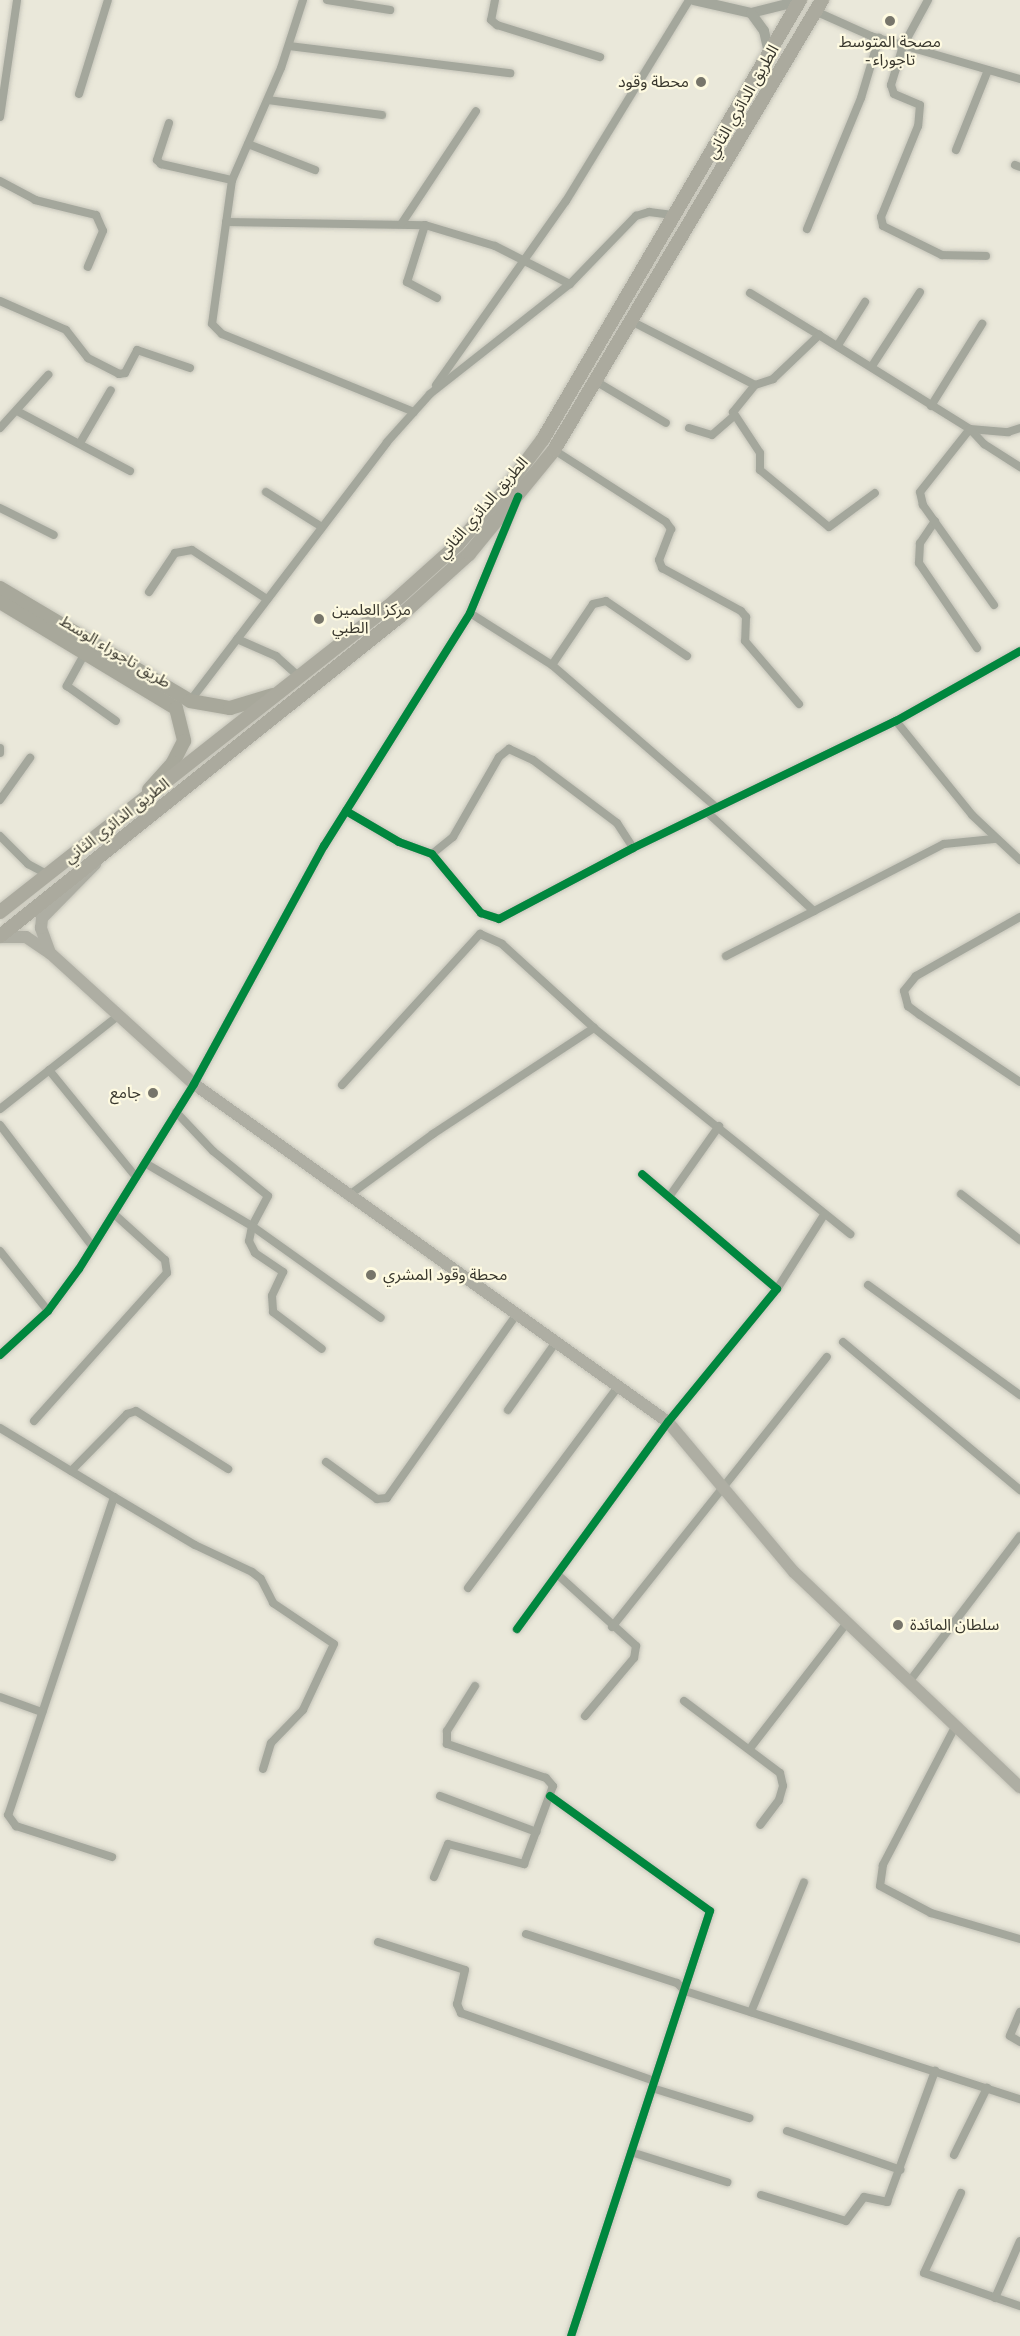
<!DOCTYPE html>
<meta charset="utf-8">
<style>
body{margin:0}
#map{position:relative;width:1020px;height:2336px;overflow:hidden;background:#eae8da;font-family:"Public Sans","Noto Sans Arabic",sans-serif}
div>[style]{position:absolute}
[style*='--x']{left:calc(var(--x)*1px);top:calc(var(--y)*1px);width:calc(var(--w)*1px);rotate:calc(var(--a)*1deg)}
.roads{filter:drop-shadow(0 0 2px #c5c4b9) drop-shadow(0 0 2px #c5c4b9)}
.minor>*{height:8px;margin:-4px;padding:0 4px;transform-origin:4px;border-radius:4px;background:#a4a79c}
.tertiary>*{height:10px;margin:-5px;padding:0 5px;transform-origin:5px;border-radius:5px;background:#a4a79c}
.secondary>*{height:12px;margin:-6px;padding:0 6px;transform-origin:6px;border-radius:6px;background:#aeaea3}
.primary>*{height:14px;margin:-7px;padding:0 7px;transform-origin:7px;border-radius:7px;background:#a8a89b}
.trunk>*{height:14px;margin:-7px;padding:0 7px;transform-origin:7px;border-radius:7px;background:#abaa9e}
.cycleway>*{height:8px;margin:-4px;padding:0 4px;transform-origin:4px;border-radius:4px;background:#00873e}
.dots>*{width:16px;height:16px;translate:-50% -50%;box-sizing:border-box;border:3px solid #fefae1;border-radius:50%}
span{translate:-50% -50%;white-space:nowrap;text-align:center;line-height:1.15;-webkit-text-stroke:4.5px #fefae1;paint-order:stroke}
.poi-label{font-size:16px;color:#39372d}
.right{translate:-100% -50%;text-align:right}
.left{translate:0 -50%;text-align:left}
.street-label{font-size:16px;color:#39372d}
</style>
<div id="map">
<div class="roads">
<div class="minor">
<div style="--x:303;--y:0;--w:71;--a:107.9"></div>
<div style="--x:281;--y:68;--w:122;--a:113.6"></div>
<div style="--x:232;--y:180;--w:145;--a:97.9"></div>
<div style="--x:212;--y:324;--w:14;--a:45"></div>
<div style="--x:222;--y:334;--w:207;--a:22.1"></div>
<div style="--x:327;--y:0;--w:64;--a:9"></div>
<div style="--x:495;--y:0;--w:20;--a:101"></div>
<div style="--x:491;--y:20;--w:8;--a:40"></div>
<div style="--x:497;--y:25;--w:108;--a:17.3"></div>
<div style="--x:928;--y:0;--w:52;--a:118.5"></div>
<div style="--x:903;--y:46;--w:41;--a:107.1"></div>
<div style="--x:891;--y:85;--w:9;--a:72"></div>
<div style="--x:894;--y:94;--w:28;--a:23"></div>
<div style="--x:920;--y:105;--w:21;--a:95"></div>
<div style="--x:918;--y:126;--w:98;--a:112.1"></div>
<div style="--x:881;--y:217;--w:9;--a:77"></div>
<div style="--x:883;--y:226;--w:66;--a:26.2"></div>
<div style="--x:942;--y:255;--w:44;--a:1.3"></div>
<div style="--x:815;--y:11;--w:61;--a:24.1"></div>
<div style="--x:871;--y:36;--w:155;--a:16.1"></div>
<div style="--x:289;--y:46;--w:223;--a:7"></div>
<div style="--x:79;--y:94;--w:98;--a:-72.9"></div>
<div style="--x:268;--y:100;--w:115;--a:7.5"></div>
<div style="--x:0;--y:117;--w:118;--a:-81.7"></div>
<div style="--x:169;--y:123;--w:39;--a:108"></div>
<div style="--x:157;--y:160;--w:6;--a:45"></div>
<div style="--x:161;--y:164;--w:73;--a:12.7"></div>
<div style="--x:248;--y:144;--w:72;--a:21.2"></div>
<div style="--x:956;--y:150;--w:86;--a:-68.2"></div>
<div style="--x:1015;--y:165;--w:5;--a:22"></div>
<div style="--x:0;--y:181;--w:40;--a:28"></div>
<div style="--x:35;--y:200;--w:63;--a:13.8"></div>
<div style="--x:96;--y:215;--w:17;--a:66"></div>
<div style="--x:103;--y:231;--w:39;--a:113"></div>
<div style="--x:226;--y:222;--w:199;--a:0.9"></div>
<div style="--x:425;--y:225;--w:73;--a:16.7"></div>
<div style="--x:495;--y:246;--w:84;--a:26.9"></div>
<div style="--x:402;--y:223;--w:134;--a:-56.5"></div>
<div style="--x:425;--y:225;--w:60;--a:107.5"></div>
<div style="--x:407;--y:282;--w:34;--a:28"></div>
<div style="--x:807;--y:229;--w:142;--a:-67.6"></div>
<div style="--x:861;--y:98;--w:63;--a:-73.3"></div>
<div style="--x:750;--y:293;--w:81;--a:31.3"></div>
<div style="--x:0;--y:301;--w:72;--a:23.7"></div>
<div style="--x:66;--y:330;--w:36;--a:52"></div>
<div style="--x:88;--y:358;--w:35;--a:27"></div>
<div style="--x:119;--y:374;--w:6;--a:-9"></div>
<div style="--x:125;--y:373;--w:26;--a:-62"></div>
<div style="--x:137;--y:350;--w:56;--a:18.8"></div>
<div style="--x:633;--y:322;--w:137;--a:27.3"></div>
<div style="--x:755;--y:385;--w:19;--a:-18"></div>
<div style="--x:773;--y:379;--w:64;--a:-43.7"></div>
<div style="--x:819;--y:335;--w:178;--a:31.9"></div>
<div style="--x:970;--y:429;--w:38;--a:5"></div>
<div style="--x:1008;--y:432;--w:13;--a:-18"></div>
<div style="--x:838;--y:345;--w:51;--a:-57.9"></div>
<div style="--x:872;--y:366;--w:88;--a:-57"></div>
<div style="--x:597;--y:382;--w:80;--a:30.7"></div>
<div style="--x:436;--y:385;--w:225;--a:-54.8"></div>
<div style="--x:566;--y:201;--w:236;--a:-58.5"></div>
<div style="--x:755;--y:385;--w:35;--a:129"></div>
<div style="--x:733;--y:412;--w:49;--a:56.6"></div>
<div style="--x:760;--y:453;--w:17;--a:90"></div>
<div style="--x:760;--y:470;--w:89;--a:39.6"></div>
<div style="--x:829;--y:527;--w:57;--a:-36.5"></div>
<div style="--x:931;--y:406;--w:97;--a:-58.1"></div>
<div style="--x:17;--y:411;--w:128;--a:28"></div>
<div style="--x:0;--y:428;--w:72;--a:-47.8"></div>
<div style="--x:689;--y:428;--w:24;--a:17"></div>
<div style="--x:712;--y:435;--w:29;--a:-41"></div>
<div style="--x:80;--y:443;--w:61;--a:-59.7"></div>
<div style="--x:554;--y:450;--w:133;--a:32.7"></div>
<div style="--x:666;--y:522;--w:9;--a:54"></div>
<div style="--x:671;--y:529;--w:33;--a:111"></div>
<div style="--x:659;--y:560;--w:9;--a:69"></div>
<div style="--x:662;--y:568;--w:90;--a:28.6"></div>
<div style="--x:741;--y:611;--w:8;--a:50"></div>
<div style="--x:746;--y:617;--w:24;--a:92"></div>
<div style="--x:745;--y:641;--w:83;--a:49.4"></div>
<div style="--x:266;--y:492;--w:66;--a:32"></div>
<div style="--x:0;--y:508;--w:60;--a:26.6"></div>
<div style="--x:935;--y:521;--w:27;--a:124"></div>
<div style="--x:920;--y:543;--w:20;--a:93"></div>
<div style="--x:919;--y:563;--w:103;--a:55.7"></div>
<div style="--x:149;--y:592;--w:47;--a:-56.3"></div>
<div style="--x:175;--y:553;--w:17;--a:-10"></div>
<div style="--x:192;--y:550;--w:90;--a:33.2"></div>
<div style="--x:994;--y:605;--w:123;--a:-125.4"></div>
<div style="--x:923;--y:505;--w:13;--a:-103"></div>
<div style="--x:920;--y:492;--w:80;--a:-51.6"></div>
<div style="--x:970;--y:429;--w:21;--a:47"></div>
<div style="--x:984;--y:444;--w:43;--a:32.6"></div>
<div style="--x:470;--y:613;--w:97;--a:32.4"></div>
<div style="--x:552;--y:665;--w:218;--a:40.9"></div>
<div style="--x:237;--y:639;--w:43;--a:23.6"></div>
<div style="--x:276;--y:656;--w:31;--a:42"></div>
<div style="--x:85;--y:653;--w:38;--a:119"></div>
<div style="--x:67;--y:686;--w:60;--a:35.5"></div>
<div style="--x:552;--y:665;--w:73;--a:-56.1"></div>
<div style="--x:593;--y:604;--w:13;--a:-13"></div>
<div style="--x:606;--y:601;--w:98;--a:34.2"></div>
<div style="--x:190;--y:701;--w:325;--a:-52.7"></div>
<div style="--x:387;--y:442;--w:64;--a:-48.1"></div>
<div style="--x:430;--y:394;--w:178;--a:-38.2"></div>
<div style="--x:570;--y:284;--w:95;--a:-45.9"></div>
<div style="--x:636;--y:216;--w:14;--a:-17"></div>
<div style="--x:649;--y:212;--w:24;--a:7"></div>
<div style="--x:896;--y:721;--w:121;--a:51"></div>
<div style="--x:972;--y:815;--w:66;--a:43.2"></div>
<div style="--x:0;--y:748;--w:5;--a:90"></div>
<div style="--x:0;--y:800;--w:52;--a:-54.5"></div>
<div style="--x:346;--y:811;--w:61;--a:30.3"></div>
<div style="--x:399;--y:842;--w:35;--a:20"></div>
<div style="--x:432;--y:854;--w:77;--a:50.3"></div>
<div style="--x:481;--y:913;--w:19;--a:18"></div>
<div style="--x:499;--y:919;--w:152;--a:-27.9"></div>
<div style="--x:633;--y:848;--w:292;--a:-25.8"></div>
<div style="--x:896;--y:721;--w:142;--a:-29.4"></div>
<div style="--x:708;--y:813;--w:144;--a:42.8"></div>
<div style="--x:814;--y:911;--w:146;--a:-27.3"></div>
<div style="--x:944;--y:844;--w:50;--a:-5.7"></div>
<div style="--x:0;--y:836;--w:40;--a:45"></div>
<div style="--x:28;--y:864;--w:19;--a:28"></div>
<div style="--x:432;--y:854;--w:27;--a:-39"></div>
<div style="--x:453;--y:837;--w:92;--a:-60.1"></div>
<div style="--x:499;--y:757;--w:13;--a:-39"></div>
<div style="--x:509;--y:749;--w:26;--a:25"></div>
<div style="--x:533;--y:760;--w:105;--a:36.9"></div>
<div style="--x:617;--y:823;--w:30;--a:57"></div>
<div style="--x:1020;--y:917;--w:120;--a:150.4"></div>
<div style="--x:916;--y:976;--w:19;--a:129"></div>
<div style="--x:904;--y:991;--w:16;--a:75"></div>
<div style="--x:908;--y:1006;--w:15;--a:37"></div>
<div style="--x:920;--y:1015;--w:120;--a:33.8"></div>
<div style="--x:726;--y:956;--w:99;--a:-27.1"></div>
<div style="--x:49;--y:1070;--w:138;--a:50.9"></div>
<div style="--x:342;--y:1085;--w:205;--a:-47.6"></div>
<div style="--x:480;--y:934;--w:24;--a:24"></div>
<div style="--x:502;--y:944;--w:125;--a:42.4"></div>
<div style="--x:594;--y:1028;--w:329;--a:38.8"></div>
<div style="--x:0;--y:1109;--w:152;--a:-38.3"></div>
<div style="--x:176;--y:1112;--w:54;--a:46.5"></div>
<div style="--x:213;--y:1151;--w:71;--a:39.3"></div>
<div style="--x:268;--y:1196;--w:34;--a:118"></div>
<div style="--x:252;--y:1226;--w:15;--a:101"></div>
<div style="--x:249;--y:1241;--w:13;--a:63"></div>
<div style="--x:255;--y:1253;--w:34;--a:34"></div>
<div style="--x:283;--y:1272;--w:26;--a:115"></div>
<div style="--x:272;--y:1296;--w:16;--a:86"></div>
<div style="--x:273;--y:1312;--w:61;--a:37.1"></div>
<div style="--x:0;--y:1125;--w:153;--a:52.7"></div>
<div style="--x:145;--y:1163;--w:124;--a:30.5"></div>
<div style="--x:252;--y:1226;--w:158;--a:35.5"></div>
<div style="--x:961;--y:1194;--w:75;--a:37.9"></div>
<div style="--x:348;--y:1196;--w:105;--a:-36.1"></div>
<div style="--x:433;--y:1134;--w:193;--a:-33.4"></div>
<div style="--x:669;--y:1197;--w:87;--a:-54.8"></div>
<div style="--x:0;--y:1251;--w:77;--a:51.3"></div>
<div style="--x:868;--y:1285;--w:188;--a:35.9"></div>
<div style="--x:777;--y:1289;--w:88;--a:-57.6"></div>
<div style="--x:843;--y:1342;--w:231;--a:39.9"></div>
<div style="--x:0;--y:1355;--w:65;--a:-42.5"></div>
<div style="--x:48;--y:1311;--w:52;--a:-53.6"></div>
<div style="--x:79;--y:1269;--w:218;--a:-58.1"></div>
<div style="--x:194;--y:1084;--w:271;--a:-61.4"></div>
<div style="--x:324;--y:846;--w:275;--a:-57.9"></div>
<div style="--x:470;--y:613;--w:122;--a:-67.4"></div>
<div style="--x:508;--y:1410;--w:83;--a:-54.8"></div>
<div style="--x:34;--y:1421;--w:199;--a:-48.1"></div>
<div style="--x:167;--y:1273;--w:13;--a:-99"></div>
<div style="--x:165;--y:1260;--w:69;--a:-138"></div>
<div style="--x:0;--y:1428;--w:133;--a:31.2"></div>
<div style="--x:114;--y:1497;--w:335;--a:108.4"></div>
<div style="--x:8;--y:1815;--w:14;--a:54"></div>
<div style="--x:16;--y:1826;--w:101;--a:17.9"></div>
<div style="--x:326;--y:1462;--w:63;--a:36"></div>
<div style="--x:377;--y:1499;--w:10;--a:-6"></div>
<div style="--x:387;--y:1498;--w:224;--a:-54.8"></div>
<div style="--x:71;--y:1471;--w:80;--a:-45.5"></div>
<div style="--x:127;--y:1414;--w:9;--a:-18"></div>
<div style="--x:136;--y:1411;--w:109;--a:32.2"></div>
<div style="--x:114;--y:1497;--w:94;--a:30.7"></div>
<div style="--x:195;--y:1545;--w:63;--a:25.3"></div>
<div style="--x:252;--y:1572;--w:11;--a:38"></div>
<div style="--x:261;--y:1579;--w:27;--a:63"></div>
<div style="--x:273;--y:1603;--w:73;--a:33.9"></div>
<div style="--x:334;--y:1644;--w:73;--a:115.2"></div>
<div style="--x:303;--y:1710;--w:46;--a:134.1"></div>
<div style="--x:271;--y:1743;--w:27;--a:107"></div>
<div style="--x:557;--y:1574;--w:107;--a:42.3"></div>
<div style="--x:636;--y:1646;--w:12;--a:99"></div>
<div style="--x:634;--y:1658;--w:76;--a:130.2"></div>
<div style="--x:468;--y:1588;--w:251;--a:-53.3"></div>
<div style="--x:612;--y:1627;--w:345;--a:-51.5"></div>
<div style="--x:517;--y:1629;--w:256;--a:-53.9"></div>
<div style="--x:668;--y:1422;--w:172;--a:-50.7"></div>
<div style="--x:777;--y:1289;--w:177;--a:-139.6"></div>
<div style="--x:909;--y:1682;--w:183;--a:-52.8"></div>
<div style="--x:0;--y:1697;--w:45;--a:19.7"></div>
<div style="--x:684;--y:1701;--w:120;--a:36.9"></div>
<div style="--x:780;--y:1773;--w:13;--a:77"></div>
<div style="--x:783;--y:1786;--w:15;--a:106"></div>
<div style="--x:779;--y:1800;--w:31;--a:127"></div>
<div style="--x:955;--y:1727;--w:156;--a:117.6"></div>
<div style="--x:883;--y:1865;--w:21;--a:98"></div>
<div style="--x:880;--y:1886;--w:58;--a:27.9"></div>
<div style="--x:931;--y:1913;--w:93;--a:16.3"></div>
<div style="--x:751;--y:1747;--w:155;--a:-52.3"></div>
<div style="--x:440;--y:1796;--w:103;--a:20.4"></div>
<div style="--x:550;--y:1796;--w:197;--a:35.7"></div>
<div style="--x:710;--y:1911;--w:447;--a:108.1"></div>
<div style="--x:434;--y:1877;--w:36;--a:-67"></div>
<div style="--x:448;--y:1844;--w:79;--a:14.7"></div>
<div style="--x:524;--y:1864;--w:83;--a:-69.6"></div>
<div style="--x:553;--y:1786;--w:11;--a:-131"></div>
<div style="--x:546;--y:1778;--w:105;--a:-161"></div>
<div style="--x:447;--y:1744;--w:13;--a:-90"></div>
<div style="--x:447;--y:1731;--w:53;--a:-58.1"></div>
<div style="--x:526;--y:1934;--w:159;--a:18"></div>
<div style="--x:677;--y:1983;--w:11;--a:45"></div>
<div style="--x:685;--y:1991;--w:352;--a:17.9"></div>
<div style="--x:378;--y:1942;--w:91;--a:17.8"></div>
<div style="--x:465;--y:1970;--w:35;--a:103"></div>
<div style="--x:457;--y:2004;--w:10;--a:66"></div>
<div style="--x:461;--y:2013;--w:205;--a:19.4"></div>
<div style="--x:751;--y:2012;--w:140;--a:-67.8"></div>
<div style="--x:1020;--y:2012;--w:26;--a:113"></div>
<div style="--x:1010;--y:2036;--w:12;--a:31"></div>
<div style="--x:652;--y:2088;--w:102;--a:17.2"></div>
<div style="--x:787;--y:2131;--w:120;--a:18.9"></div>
<div style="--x:631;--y:2152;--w:101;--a:17.4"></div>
<div style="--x:954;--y:2155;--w:75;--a:-63.8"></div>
<div style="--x:961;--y:2193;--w:88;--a:114.8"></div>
<div style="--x:924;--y:2273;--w:102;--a:19"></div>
<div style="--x:761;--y:2195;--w:89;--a:17"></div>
<div style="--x:846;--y:2221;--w:30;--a:-53"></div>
<div style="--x:864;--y:2197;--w:24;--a:12"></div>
<div style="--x:887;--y:2202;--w:140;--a:-69.9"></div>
<div style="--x:995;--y:2298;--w:62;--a:-66.3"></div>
</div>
<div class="tertiary">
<div style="--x:694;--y:0;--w:58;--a:12.8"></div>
<div style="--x:751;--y:13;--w:49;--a:-14"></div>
<div style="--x:751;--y:13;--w:22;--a:54"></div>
<div style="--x:764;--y:31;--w:23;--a:77"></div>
</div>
<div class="secondary">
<div style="--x:0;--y:937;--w:26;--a:0"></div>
<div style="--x:26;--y:937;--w:29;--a:34"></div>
<div style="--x:50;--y:953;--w:195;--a:42.3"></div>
<div style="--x:194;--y:1084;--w:582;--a:35.49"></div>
<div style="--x:668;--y:1422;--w:196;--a:50"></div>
<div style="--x:794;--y:1572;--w:312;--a:43.6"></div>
<div style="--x:50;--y:953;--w:27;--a:-110"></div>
<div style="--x:41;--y:928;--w:10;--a:-84"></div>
<div style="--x:42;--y:918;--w:76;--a:-45.5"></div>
</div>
<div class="primary">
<div style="--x:0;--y:588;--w:221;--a:30.7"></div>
<div style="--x:190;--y:701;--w:41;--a:9.9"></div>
<div style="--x:230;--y:708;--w:45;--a:-16.8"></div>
<div style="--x:0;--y:602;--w:205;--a:31.1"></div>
<div style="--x:176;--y:708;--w:34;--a:76"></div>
<div style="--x:184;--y:741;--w:25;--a:117"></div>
<div style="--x:173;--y:763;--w:36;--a:132"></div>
</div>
<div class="trunk">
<div style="--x:0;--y:912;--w:494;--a:-38.2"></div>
<div style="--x:388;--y:607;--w:93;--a:-41.9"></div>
<div style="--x:457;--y:545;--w:68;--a:-48.6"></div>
<div style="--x:502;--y:494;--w:69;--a:-53.3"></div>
<div style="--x:543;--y:439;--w:509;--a:-59.65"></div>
<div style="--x:0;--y:936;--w:511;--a:-38.64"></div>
<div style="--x:399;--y:617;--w:94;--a:-42"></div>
<div style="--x:469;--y:554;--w:134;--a:-50.7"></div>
<div style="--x:554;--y:450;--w:524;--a:-59.22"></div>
</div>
</div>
<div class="cycleway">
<div style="--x:346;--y:811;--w:61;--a:30.3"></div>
<div style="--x:399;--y:842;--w:35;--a:20"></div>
<div style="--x:432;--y:854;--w:77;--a:50.3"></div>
<div style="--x:481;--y:913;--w:19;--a:18"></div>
<div style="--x:499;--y:919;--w:152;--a:-27.9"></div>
<div style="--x:633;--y:848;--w:292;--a:-25.8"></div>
<div style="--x:896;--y:721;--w:142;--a:-29.4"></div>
<div style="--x:0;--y:1355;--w:65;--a:-42.5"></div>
<div style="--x:48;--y:1311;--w:52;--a:-53.6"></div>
<div style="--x:79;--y:1269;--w:218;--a:-58.1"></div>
<div style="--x:194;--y:1084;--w:271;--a:-61.4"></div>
<div style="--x:324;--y:846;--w:275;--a:-57.9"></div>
<div style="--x:470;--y:613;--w:126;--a:-67.5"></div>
<div style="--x:517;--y:1629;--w:256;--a:-53.9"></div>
<div style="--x:668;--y:1422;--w:172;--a:-50.7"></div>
<div style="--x:777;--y:1289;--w:177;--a:-139.6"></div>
<div style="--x:550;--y:1796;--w:197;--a:35.7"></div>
<div style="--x:710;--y:1911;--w:447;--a:108.1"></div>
</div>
<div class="dots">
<div style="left:890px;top:21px;background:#77756a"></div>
<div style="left:701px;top:82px;background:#77756a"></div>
<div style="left:319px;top:619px;background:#77756a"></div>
<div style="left:153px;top:1093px;background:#77756a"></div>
<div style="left:371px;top:1275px;background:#77756a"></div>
<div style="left:898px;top:1625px;background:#77756a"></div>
</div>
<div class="poi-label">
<span style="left:890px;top:51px">مصحة المتوسط<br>- تاجوراء</span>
<span class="right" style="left:689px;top:82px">محطة وقود</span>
<span class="left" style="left:332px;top:619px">مركز العلمين<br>الطبي</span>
<span class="right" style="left:141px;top:1093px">جامع</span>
<span class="left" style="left:383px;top:1275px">محطة وقود المشري</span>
<span class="left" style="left:910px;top:1625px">سلطان المائدة</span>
</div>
<div class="street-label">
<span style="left:743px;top:102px;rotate:-60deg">الطريق الدائري الثاني</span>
<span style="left:483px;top:508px;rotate:-49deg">الطريق الدائري الثاني</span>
<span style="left:115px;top:652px;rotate:31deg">طريق تاجوراء الوسط</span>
<span style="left:117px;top:821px;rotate:-38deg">الطريق الدائري الثاني</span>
</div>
</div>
